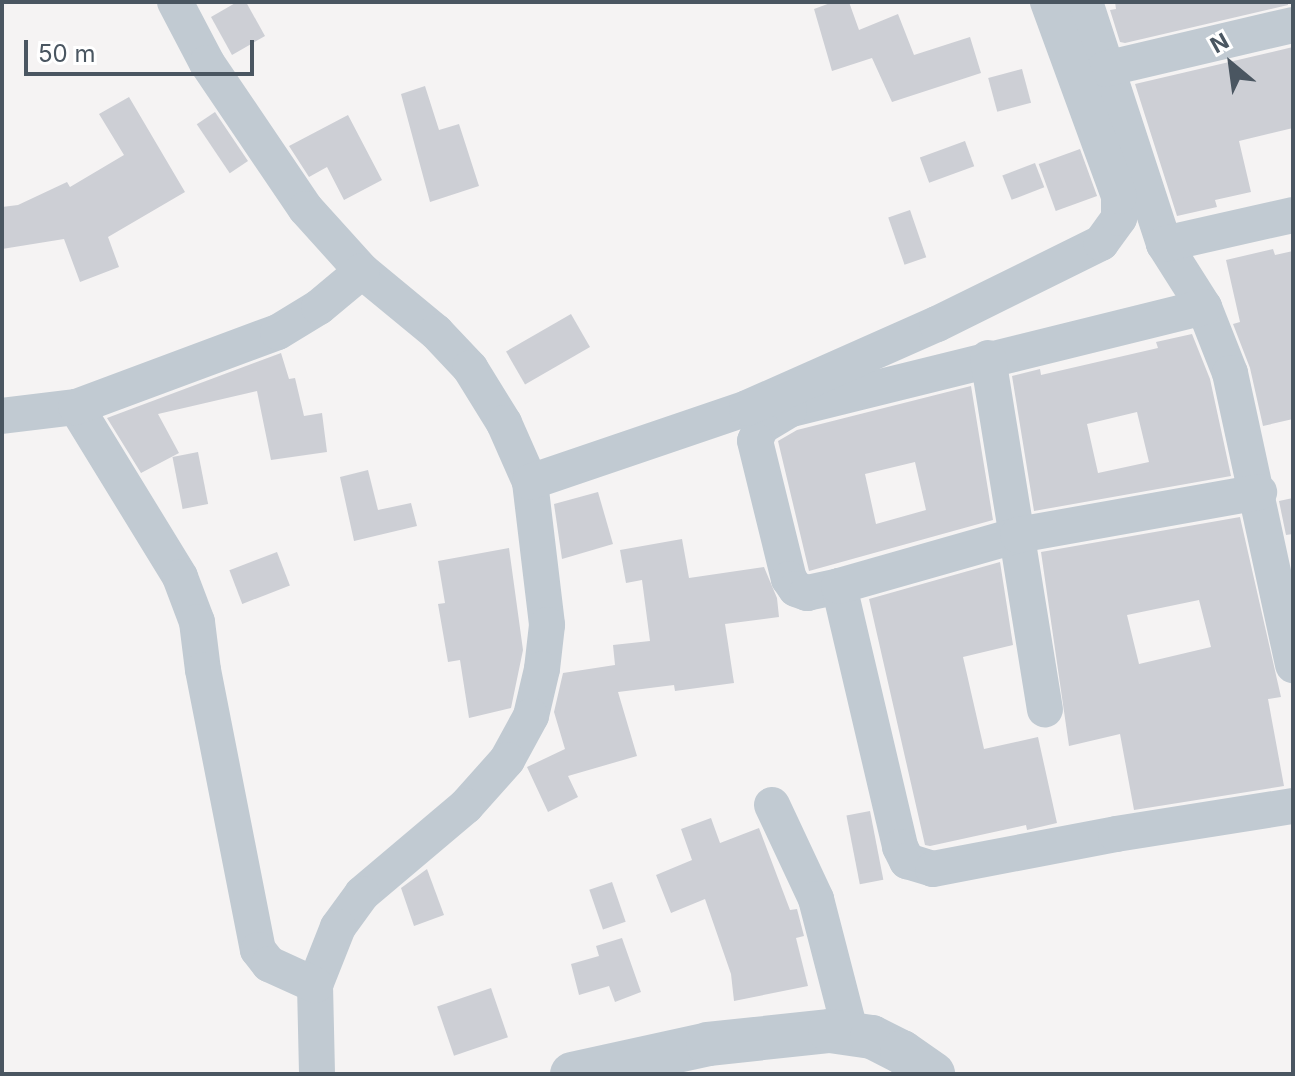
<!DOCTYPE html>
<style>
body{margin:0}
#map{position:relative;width:1295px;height:1076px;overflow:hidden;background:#f5f3f3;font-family:Inter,sans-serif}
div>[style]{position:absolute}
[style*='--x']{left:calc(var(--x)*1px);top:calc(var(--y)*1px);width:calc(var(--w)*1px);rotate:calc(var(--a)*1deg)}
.building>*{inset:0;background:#cdcfd5;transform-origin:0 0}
.minor>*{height:36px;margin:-18px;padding:0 18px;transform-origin:18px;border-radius:18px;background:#c1cad2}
.tertiary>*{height:44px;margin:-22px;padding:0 22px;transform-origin:22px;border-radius:22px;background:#c1cad2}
span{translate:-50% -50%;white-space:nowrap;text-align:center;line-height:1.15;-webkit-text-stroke:6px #fff;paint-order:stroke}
.frame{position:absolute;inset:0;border:4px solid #4a5661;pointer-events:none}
.north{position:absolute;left:1191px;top:24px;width:80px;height:80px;-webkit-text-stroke:6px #fff;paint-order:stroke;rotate:331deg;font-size:22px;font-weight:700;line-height:32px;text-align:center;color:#4a5661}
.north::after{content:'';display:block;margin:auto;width:28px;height:36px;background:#4a5661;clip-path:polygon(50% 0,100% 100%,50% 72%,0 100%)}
.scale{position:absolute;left:24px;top:40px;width:230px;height:36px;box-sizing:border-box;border:4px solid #4a5661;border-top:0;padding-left:10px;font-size:24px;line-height:28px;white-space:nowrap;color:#4a5661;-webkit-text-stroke:6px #fff;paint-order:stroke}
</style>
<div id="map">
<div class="building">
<div style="clip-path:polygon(237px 2px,246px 2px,265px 36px,232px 55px,211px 17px)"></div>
<div style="clip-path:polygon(833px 2px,849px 2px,859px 30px,898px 14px,914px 55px,970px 37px,981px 73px,892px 102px,872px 58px,832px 71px,814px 9px)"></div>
<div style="clip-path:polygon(1115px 2px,1288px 2px,1288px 5px,1125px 43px,1120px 42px,1110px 10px,1116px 9px)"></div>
<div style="clip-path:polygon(1293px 47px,1293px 128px,1239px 141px,1251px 192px,1215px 200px,1217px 207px,1177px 216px,1135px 84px)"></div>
<div style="left:1022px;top:69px;width:35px;height:35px;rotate:75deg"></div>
<div style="clip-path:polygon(425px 86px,439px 130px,459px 124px,479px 186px,430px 202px,401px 94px)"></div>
<div style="clip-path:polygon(129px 97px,185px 192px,108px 237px,119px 267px,80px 282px,64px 239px,2px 249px,2px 207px,18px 205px,67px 182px,70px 187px,124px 155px,99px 114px)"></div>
<div style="left:215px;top:112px;width:59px;height:22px;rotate:56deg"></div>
<div style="clip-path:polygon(348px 115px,382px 180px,344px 200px,327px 167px,309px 177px,289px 146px)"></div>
<div style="left:965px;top:141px;width:27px;height:48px;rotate:70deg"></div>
<div style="left:1080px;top:149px;width:50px;height:44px;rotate:70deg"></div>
<div style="left:1035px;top:163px;width:26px;height:35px;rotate:69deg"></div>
<div style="left:910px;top:210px;width:50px;height:23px;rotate:71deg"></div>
<div style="clip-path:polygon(1273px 249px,1275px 255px,1293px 251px,1293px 419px,1263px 426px,1250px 368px,1233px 324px,1240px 322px,1226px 260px)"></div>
<div style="left:571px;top:314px;width:38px;height:75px;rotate:60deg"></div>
<div style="clip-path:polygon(evenodd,1192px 334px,1210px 379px,1231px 476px,1034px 511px,1012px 376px,1040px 369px,1041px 375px,1158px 348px,1156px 342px,1192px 334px,1137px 412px,1149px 462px,1098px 473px,1087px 424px,1137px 412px)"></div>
<div style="clip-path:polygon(281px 353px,289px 379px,295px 378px,304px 416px,322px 413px,327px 452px,271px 460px,257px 391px,158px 414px,179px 453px,141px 473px,107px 418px)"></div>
<div style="clip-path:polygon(evenodd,971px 386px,993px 520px,809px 571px,778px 441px,797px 430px,971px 386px,915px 462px,926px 510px,876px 524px,865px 474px,915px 462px)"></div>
<div style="left:198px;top:452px;width:53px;height:26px;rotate:79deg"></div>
<div style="clip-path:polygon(368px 470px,378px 510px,411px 503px,417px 526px,354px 541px,340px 477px)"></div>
<div style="clip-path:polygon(598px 492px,613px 544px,562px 559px,554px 504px)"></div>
<div style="clip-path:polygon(1293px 498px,1293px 534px,1286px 535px,1279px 501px)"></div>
<div style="clip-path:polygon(evenodd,1240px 517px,1281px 697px,1268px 699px,1284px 786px,1134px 810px,1120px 734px,1069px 746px,1041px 552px,1240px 517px,1199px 600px,1211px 647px,1139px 664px,1127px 615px,1199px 600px)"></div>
<div style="clip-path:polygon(682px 539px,689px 578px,764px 567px,777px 598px,779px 617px,725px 624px,734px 683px,675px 691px,674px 685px,618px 692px,637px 756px,568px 776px,578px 797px,548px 812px,527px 767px,565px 749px,554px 712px,563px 673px,615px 665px,613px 645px,650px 641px,642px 580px,626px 583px,620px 550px)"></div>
<div style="clip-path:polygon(509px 548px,523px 650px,511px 708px,469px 718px,460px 660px,448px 662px,438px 604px,445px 603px,438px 561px)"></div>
<div style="left:277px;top:552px;width:36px;height:51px;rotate:69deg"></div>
<div style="clip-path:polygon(1000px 562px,1013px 645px,963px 657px,984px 749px,1038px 737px,1057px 823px,1027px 830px,1026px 825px,930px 846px,925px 845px,869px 599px)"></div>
<div style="left:870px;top:811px;width:70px;height:24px;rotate:79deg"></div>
<div style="clip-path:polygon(711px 818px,720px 843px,759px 828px,790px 910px,797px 909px,804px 936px,796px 938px,808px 986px,734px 1001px,731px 974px,705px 899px,671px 913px,656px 875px,692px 860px,681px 829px)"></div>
<div style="clip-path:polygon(427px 869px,444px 915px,414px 926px,401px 888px)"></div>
<div style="left:612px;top:882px;width:42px;height:24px;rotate:71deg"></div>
<div style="clip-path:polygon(622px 938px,641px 992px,615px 1002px,609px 986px,579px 995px,571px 964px,599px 956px,596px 946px)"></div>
<div style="left:491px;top:988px;width:52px;height:57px;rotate:71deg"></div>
</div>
<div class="minor">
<div style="--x:175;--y:2;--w:69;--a:62.3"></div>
<div style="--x:207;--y:63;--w:176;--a:55.9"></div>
<div style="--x:306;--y:209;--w:84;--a:47.9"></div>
<div style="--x:362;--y:271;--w:96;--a:39.5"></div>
<div style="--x:436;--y:332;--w:50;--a:46.6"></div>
<div style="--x:470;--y:368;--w:65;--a:58.3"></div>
<div style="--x:504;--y:423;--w:64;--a:66.2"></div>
<div style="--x:530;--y:482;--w:144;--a:83.2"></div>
<div style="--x:547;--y:625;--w:44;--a:96.5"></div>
<div style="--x:542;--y:669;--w:48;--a:103.2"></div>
<div style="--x:531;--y:716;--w:50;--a:118.6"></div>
<div style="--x:507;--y:760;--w:62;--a:131.7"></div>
<div style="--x:466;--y:806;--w:136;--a:139.8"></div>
<div style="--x:362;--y:894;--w:41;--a:126"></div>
<div style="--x:338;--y:927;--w:62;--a:111.6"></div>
<div style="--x:315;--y:985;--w:89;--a:88.7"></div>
<div style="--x:1085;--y:2;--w:255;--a:71.9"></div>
<div style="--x:1164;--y:244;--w:75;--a:57.6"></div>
<div style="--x:1204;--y:307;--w:71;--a:68.5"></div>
<div style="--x:1230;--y:373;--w:299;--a:77.8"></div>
<div style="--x:1105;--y:69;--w:193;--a:-13.2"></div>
<div style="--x:1164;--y:244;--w:132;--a:-12.7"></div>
<div style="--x:1204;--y:307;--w:428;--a:166.1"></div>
<div style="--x:789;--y:410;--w:33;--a:149"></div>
<div style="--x:761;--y:427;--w:15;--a:113"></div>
<div style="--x:755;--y:441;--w:142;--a:76.2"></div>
<div style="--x:789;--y:579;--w:12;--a:55"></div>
<div style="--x:796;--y:589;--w:12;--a:20"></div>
<div style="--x:807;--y:593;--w:33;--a:-12"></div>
<div style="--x:839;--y:586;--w:268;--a:76.8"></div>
<div style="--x:900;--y:847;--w:16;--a:63"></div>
<div style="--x:907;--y:861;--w:27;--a:17"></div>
<div style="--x:933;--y:869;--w:186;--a:-10.8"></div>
<div style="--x:1116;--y:834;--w:179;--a:-9"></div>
<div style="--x:988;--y:358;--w:356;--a:80.8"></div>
<div style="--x:76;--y:407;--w:199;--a:58.5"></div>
<div style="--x:180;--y:577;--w:48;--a:69.3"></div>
<div style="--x:197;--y:622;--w:48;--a:82.9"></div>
<div style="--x:203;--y:670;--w:285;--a:78.9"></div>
<div style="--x:258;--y:950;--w:18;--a:52"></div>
<div style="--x:269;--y:964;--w:51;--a:24.5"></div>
<div style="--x:2;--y:416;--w:75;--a:-6.9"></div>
<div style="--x:76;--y:407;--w:215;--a:-20.4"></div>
<div style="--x:278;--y:332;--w:48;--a:-31.4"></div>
<div style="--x:319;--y:307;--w:56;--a:-39.9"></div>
<div style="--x:530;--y:482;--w:229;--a:-18.8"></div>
<div style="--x:747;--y:408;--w:208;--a:-23.9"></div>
<div style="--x:937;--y:324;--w:183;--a:-26.3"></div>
<div style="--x:1101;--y:243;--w:31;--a:-54"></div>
<div style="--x:1119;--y:218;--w:22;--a:-90"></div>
<div style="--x:1119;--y:196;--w:207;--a:-110.1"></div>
<div style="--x:839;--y:586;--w:186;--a:-15.9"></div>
<div style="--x:1018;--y:535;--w:245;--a:-10.1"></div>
<div style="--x:772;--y:805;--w:104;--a:64.9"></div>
<div style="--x:816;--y:899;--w:139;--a:75.5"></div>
</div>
<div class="tertiary">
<div style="--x:572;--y:1074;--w:139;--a:-12.4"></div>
<div style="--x:708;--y:1044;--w:123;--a:-6.1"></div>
<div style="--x:830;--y:1031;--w:42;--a:8.1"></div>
<div style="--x:872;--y:1037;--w:34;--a:27"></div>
<div style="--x:902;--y:1052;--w:38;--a:35"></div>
</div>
<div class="frame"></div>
<div class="north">N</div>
<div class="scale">50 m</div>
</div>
